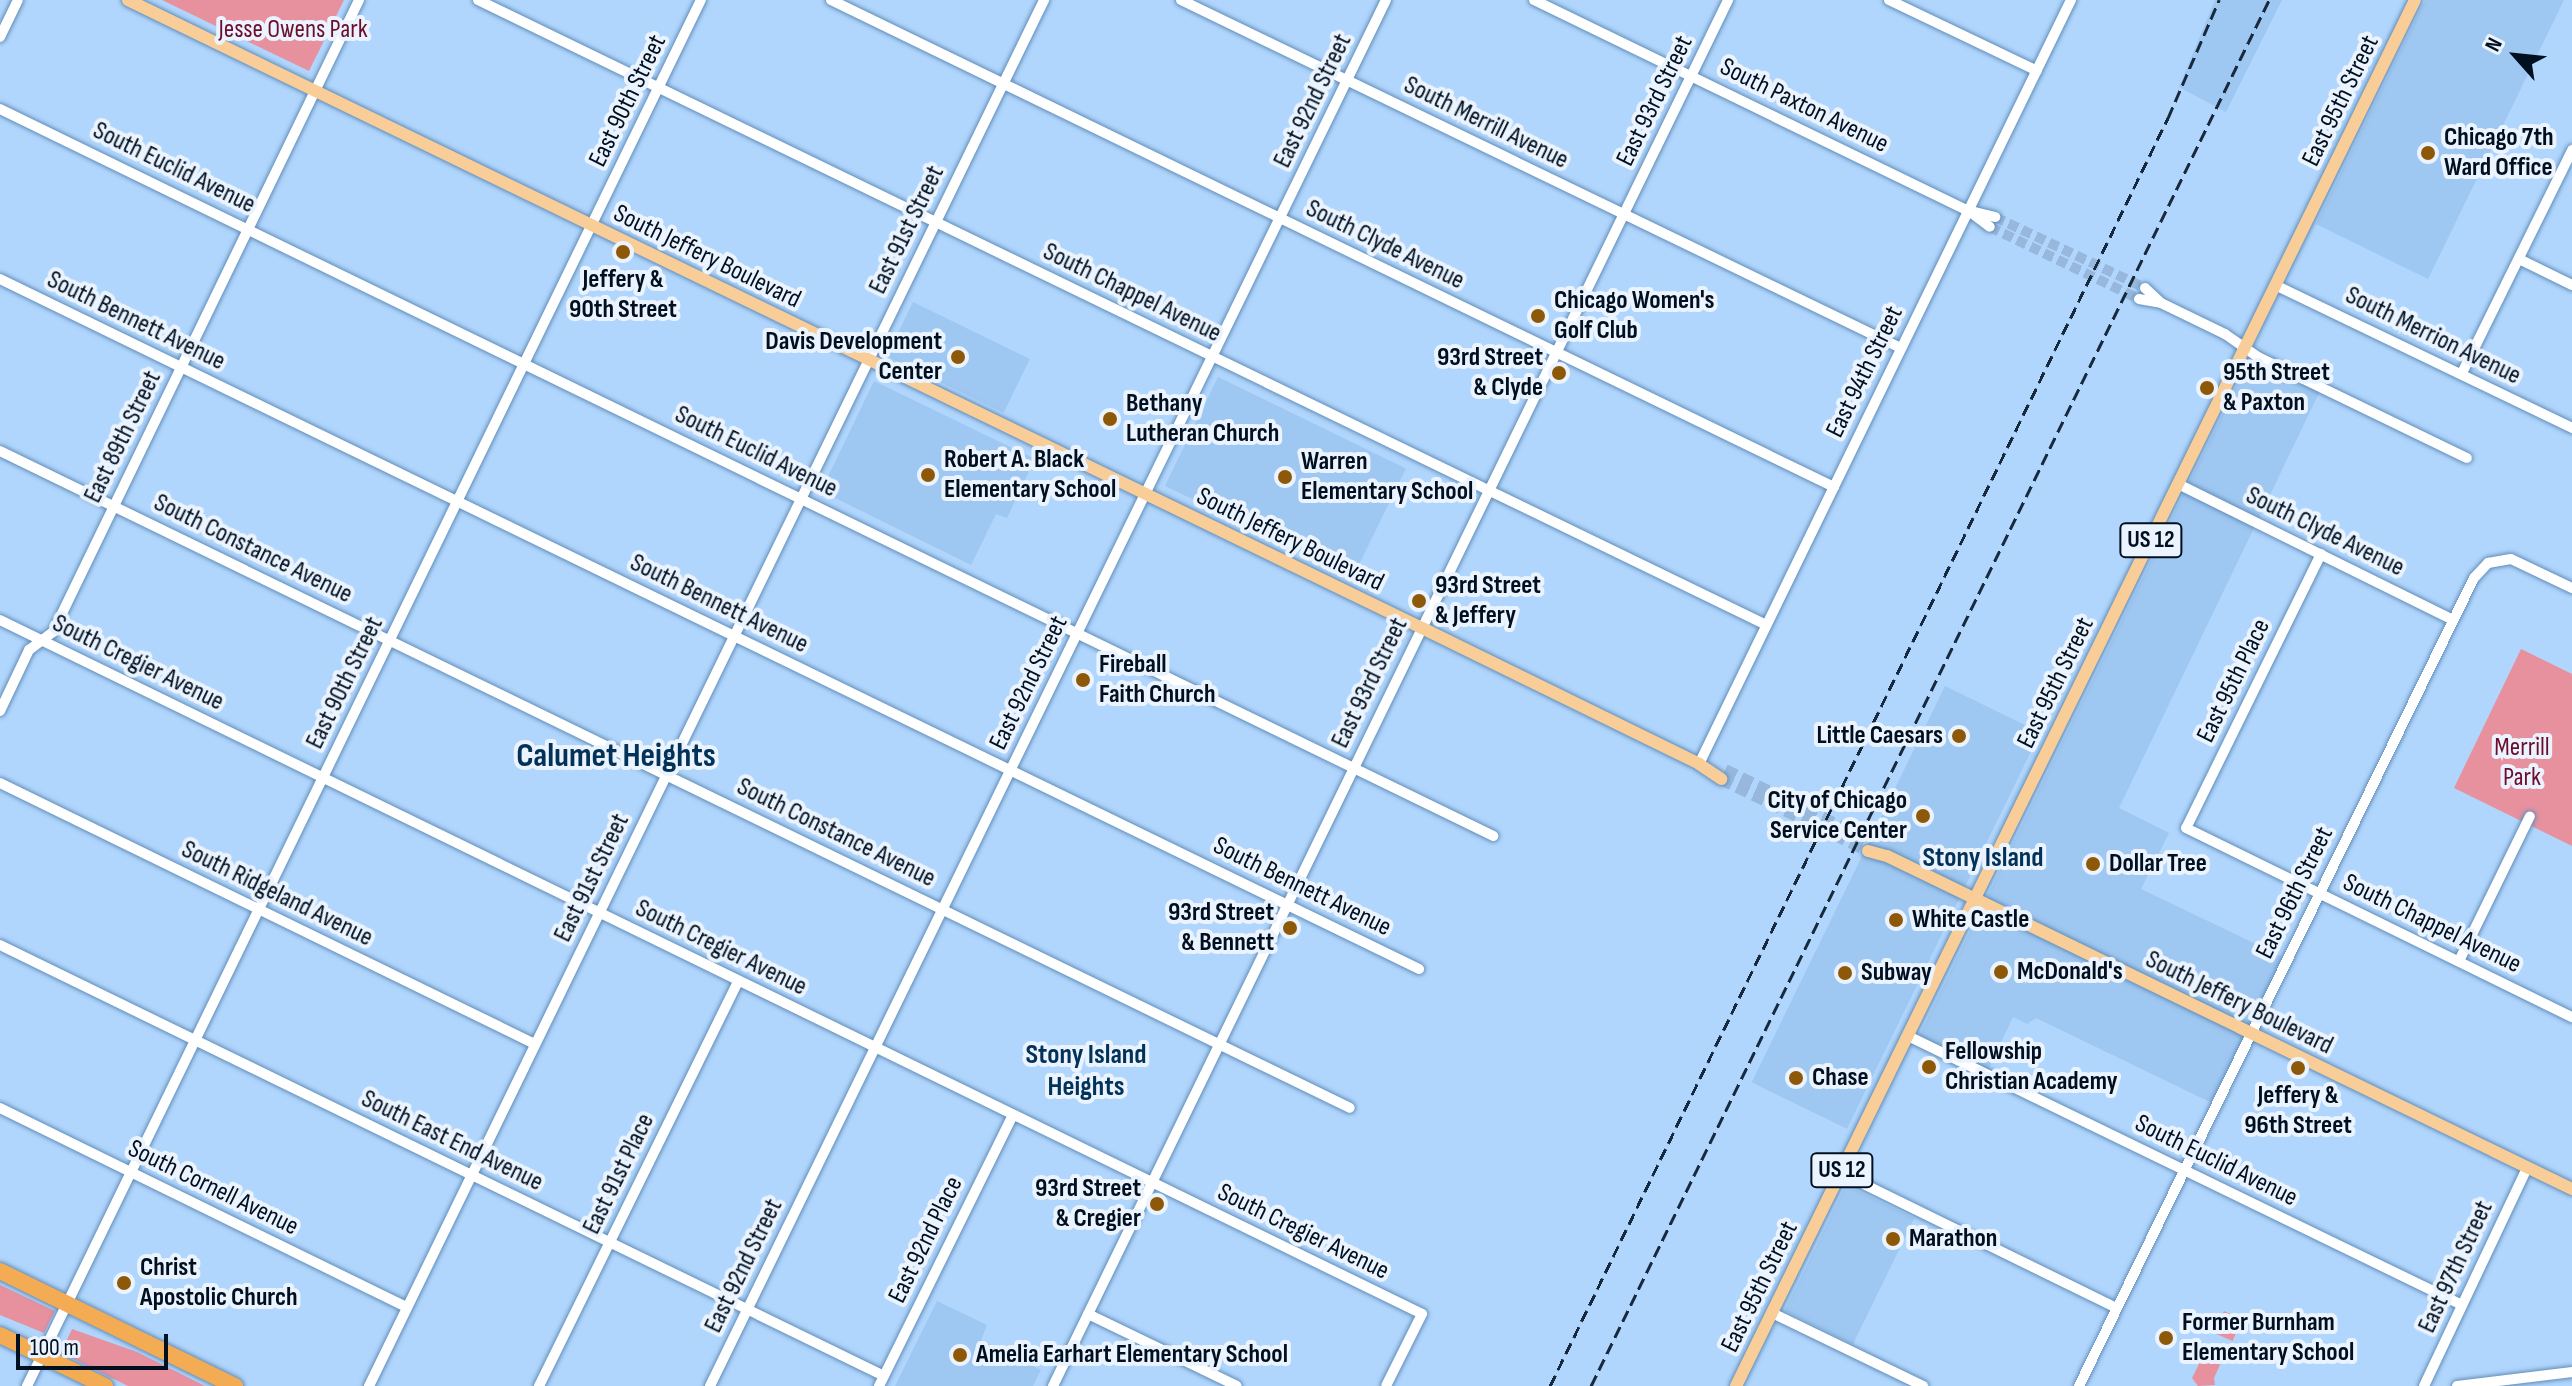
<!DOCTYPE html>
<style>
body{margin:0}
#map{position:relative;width:2572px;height:1386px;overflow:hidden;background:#b1d6fd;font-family:"Sofia Sans Condensed",sans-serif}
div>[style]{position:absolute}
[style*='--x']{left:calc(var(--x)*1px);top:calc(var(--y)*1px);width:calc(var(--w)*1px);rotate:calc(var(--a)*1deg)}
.built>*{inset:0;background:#9ec7f1;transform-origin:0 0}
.green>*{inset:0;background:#e7919f;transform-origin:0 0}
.minor-tunnel>*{height:10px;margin-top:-5px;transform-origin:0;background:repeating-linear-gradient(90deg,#97b8dc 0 10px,transparent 0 15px)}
.major-tunnel>*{height:12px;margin-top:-6px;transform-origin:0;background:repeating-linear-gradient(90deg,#97b8dc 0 12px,transparent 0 18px)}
.roads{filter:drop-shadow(0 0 2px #618eba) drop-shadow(0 0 2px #618eba)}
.minor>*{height:10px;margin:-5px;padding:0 5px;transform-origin:5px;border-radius:5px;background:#fff}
.major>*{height:12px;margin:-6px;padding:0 6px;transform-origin:6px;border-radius:6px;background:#f8cd98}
.highway>*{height:16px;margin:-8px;padding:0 8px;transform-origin:8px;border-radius:8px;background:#f3ab54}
.rail>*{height:3px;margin-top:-1.5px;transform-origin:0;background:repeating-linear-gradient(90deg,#17293c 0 12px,transparent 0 18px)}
.dots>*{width:22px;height:22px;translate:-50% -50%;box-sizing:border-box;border:4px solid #ebf4fe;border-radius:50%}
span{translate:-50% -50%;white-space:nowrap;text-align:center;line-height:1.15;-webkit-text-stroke:8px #ebf4fe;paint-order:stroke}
.shield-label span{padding:2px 6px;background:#ebf4fe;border:2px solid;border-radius:6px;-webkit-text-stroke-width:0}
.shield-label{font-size:24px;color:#011020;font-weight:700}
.park-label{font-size:26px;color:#6d0d2c}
.street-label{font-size:26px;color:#011020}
.poi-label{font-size:26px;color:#011020;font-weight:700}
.left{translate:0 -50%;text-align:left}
.right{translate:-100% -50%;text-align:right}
.neighbourhood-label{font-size:28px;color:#033259;font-weight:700}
.district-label{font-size:34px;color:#033259;font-weight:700}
.north{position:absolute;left:2476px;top:16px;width:80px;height:80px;-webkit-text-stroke:6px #ebf4fe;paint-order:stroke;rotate:297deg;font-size:22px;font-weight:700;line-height:32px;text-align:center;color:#011020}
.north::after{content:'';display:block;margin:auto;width:28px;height:36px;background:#011020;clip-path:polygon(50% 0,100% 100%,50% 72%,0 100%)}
.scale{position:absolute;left:16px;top:1334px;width:152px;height:36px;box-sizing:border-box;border:4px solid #011020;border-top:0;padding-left:10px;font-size:24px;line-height:28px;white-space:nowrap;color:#011020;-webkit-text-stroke:6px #ebf4fe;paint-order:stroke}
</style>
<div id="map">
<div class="built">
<div style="clip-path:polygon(2215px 0,2282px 0,2226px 112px,2179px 87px)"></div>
<div style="clip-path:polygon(2425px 0,2564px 0,2428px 279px,2316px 224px)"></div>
<div style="left:913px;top:302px;width:130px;height:60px;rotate:26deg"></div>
<div style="clip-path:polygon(2251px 356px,2321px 389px,2119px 808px,2169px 833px,2141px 889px,2285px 958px,2214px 1104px,2036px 1018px,2027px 1024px,2013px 1017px,1987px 1072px,1918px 1038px)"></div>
<div style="left:1218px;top:377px;width:209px;height:121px;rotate:26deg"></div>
<div style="clip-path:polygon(874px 381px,1035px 459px,1007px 518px,996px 514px,971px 565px,821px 491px)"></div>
<div style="left:1945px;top:686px;width:106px;height:441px;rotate:26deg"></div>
<div style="left:1846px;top:1185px;width:76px;height:140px;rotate:26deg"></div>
<div style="clip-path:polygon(937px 1301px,987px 1325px,981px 1340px,1041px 1370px,1033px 1386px,895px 1386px)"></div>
</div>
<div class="green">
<div style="clip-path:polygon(162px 0,344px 0,309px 71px)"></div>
<div style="clip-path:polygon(2521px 649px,2572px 674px,2572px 846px,2454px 788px)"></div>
<div style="clip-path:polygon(0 1285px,55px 1311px,44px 1333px,0 1315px)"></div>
<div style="left:2224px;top:1311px;width:20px;height:24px;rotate:24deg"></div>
<div style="clip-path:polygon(72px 1329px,137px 1352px,205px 1386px,128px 1386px,61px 1353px)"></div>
<div style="clip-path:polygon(2207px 1348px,2224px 1356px,2214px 1378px,2215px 1385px,2198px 1386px,2192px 1378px)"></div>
</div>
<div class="minor-tunnel">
<div style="--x:1995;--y:217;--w:166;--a:25.3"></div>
<div style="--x:1990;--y:227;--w:165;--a:25.8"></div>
</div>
<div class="major-tunnel">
<div style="--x:1725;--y:770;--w:164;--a:26.1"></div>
<div style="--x:1721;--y:779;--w:164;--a:26.1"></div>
</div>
<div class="roads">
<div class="minor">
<div style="--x:478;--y:0;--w:1432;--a:25.88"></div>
<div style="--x:831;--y:0;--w:1115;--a:25.9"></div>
<div style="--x:1181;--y:0;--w:800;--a:25.8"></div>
<div style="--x:1534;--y:0;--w:483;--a:25.9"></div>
<div style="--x:1969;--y:211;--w:26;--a:37"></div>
<div style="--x:1889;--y:0;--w:164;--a:25.6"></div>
<div style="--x:0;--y:37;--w:41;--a:-64.1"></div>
<div style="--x:0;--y:109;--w:1661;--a:25.96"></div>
<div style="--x:1975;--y:212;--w:21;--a:14"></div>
<div style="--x:2519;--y:259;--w:59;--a:26.1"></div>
<div style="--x:0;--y:279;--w:1578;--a:25.93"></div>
<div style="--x:2275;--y:285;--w:330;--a:25.7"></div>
<div style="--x:2145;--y:288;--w:21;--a:43"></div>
<div style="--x:2139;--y:299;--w:22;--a:10"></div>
<div style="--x:2161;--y:303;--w:71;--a:25.8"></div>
<div style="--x:2225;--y:334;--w:40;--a:34.9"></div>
<div style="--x:2258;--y:357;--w:232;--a:25.8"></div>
<div style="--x:2462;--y:373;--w:249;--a:-63.7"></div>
<div style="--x:0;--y:451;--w:1501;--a:25.95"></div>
<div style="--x:2178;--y:484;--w:307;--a:26.3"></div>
<div style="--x:2321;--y:554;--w:305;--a:116.2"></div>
<div style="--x:2186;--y:828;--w:430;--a:26.1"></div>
<div style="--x:0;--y:620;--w:1582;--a:26.01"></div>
<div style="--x:1422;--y:1314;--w:80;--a:116.6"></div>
<div style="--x:0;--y:711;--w:68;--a:-64.6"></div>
<div style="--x:29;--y:650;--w:30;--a:-37"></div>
<div style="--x:53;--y:632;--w:702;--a:-64.16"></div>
<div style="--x:1699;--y:764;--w:850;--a:-64.04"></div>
<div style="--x:0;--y:783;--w:595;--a:26.01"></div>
<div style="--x:0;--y:945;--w:983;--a:25.99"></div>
<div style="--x:2459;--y:961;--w:161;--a:-63.9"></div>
<div style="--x:1908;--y:1036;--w:616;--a:25.9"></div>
<div style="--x:0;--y:1108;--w:453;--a:26.1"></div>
<div style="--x:1841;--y:1173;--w:306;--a:26.1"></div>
<div style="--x:1772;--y:1313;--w:168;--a:25.8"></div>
<div style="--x:1088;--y:1314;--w:165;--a:25.8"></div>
<div style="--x:27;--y:1386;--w:1541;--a:-64.07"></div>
<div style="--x:369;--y:1386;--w:1542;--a:-64.03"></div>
<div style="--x:539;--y:1386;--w:451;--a:-63.8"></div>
<div style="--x:710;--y:1386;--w:1542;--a:-64"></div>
<div style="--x:879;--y:1386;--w:302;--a:-63.7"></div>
<div style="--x:1053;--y:1386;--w:1542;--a:-64.03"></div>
<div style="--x:2079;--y:1386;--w:899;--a:-63.95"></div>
<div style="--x:2474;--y:578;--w:21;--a:-47"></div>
<div style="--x:2488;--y:563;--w:23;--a:-10"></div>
<div style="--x:2511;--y:559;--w:68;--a:25.4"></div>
<div style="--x:2424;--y:1386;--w:241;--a:-64.7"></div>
<div style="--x:2457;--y:1386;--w:116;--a:-6.9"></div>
</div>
<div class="major">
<div style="--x:128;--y:0;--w:1438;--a:25.89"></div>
<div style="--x:1422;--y:628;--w:309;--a:26.1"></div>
<div style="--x:1699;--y:764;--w:27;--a:34"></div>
<div style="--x:1868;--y:851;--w:20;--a:15"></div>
<div style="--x:1887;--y:856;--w:762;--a:25.93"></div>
<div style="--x:1736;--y:1386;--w:1543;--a:-63.9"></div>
</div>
<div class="highway">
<div style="--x:0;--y:1271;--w:262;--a:26.1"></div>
<div style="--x:0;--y:1335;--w:117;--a:25.9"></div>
</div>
</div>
<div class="rail">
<div style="--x:1550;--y:1386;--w:1411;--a:-64.02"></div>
<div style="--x:2168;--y:118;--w:129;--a:-66.6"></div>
<div style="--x:1591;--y:1386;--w:1543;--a:-63.93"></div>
</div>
<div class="dots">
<div style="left:2428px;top:153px;background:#8d5807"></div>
<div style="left:623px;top:252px;background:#8d5807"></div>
<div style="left:1538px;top:316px;background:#8d5807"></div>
<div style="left:958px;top:357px;background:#8d5807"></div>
<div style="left:1559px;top:373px;background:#8d5807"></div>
<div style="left:2207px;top:388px;background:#8d5807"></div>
<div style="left:1110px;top:419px;background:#8d5807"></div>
<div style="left:928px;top:475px;background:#8d5807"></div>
<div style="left:1285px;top:477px;background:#8d5807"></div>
<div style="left:1419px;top:601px;background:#8d5807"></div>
<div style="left:1083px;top:680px;background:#8d5807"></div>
<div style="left:1959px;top:736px;background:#8d5807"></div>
<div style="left:1923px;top:816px;background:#8d5807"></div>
<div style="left:2093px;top:864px;background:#8d5807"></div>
<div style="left:1896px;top:920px;background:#8d5807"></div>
<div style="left:1290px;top:928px;background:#8d5807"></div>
<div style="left:2001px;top:972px;background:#8d5807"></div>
<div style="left:1845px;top:973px;background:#8d5807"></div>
<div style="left:1929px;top:1067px;background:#8d5807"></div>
<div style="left:2298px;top:1068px;background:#8d5807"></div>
<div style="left:1796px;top:1078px;background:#8d5807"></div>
<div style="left:1157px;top:1204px;background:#8d5807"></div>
<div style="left:1893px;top:1239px;background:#8d5807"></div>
<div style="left:124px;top:1283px;background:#8d5807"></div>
<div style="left:2166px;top:1338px;background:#8d5807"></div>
<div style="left:960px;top:1355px;background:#8d5807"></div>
</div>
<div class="shield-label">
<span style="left:2151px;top:540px">US 12</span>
<span style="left:1842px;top:1170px">US 12</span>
</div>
<div class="park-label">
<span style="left:293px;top:30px">Jesse Owens Park</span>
<span style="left:2522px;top:763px">Merrill<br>Park</span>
</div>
<div class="street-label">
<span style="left:628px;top:101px;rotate:-64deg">East 90th Street</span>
<span style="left:1313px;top:101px;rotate:-64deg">East 92nd Street</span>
<span style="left:1655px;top:101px;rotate:-64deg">East 93rd Street</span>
<span style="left:2341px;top:101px;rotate:-64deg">East 95th Street</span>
<span style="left:1804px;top:106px;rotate:26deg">South Paxton Avenue</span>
<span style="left:1486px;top:123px;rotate:26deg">South Merrill Avenue</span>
<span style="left:174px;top:168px;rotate:26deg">South Euclid Avenue</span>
<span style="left:907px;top:230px;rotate:-64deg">East 91st Street</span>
<span style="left:1385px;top:245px;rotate:26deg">South Clyde Avenue</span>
<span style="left:707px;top:257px;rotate:26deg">South Jeffery Boulevard</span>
<span style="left:1132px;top:293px;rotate:26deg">South Chappel Avenue</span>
<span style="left:136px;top:321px;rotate:26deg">South Bennett Avenue</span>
<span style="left:2433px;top:336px;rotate:26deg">South Merrion Avenue</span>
<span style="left:1865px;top:372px;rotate:-64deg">East 94th Street</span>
<span style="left:123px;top:437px;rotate:-64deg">East 89th Street</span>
<span style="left:756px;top:452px;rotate:26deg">South Euclid Avenue</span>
<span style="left:2325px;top:532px;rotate:26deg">South Clyde Avenue</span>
<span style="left:1290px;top:540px;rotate:26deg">South Jeffery Boulevard</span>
<span style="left:253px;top:549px;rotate:26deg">South Constance Avenue</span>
<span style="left:719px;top:604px;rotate:26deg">South Bennett Avenue</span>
<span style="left:138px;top:663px;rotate:26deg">South Cregier Avenue</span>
<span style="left:2234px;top:681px;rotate:-64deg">East 95th Place</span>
<span style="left:345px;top:683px;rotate:-64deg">East 90th Street</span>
<span style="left:1029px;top:683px;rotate:-64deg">East 92nd Street</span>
<span style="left:1370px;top:683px;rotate:-64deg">East 93rd Street</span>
<span style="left:2056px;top:683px;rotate:-64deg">East 95th Street</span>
<span style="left:836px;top:833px;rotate:26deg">South Constance Avenue</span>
<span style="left:592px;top:878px;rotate:-64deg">East 91st Street</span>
<span style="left:1302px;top:887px;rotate:26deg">South Bennett Avenue</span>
<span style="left:2295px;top:893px;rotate:-64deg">East 96th Street</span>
<span style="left:277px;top:894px;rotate:26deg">South Ridgeland Avenue</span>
<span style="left:2432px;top:924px;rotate:26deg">South Chappel Avenue</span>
<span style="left:721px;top:948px;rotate:26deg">South Cregier Avenue</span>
<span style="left:2239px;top:1003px;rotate:26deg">South Jeffery Boulevard</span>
<span style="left:452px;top:1141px;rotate:26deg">South East End Avenue</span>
<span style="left:2216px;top:1161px;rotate:26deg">South Euclid Avenue</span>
<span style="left:619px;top:1174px;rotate:-64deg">East 91st Place</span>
<span style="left:213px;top:1188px;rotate:26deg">South Cornell Avenue</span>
<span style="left:1303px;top:1232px;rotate:26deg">South Cregier Avenue</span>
<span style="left:926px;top:1240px;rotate:-64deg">East 92nd Place</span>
<span style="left:744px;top:1266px;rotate:-64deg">East 92nd Street</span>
<span style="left:2456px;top:1267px;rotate:-65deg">East 97th Street</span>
<span style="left:1760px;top:1287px;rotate:-64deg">East 95th Street</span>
</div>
<div class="poi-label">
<span class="left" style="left:2444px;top:153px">Chicago 7th<br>Ward Office</span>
<span style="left:623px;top:295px">Jeffery &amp;<br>90th Street</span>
<span class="left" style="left:1554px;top:316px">Chicago Women's<br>Golf Club</span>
<span class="right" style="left:942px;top:357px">Davis Development<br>Center</span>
<span class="right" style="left:1543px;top:373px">93rd Street<br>&amp; Clyde</span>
<span class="left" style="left:2223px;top:388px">95th Street<br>&amp; Paxton</span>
<span class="left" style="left:1126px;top:419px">Bethany<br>Lutheran Church</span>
<span class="left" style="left:944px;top:475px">Robert A. Black<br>Elementary School</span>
<span class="left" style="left:1301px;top:477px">Warren<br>Elementary School</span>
<span class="left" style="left:1435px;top:601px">93rd Street<br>&amp; Jeffery</span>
<span class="left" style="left:1099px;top:680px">Fireball<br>Faith Church</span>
<span class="right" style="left:1943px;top:736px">Little Caesars</span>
<span class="right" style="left:1907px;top:816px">City of Chicago<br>Service Center</span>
<span class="left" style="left:2109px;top:864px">Dollar Tree</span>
<span class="right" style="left:1274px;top:928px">93rd Street<br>&amp; Bennett</span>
<span class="left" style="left:1912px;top:920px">White Castle</span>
<span class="left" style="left:2017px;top:972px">McDonald's</span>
<span class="left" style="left:1861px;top:973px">Subway</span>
<span class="left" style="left:1945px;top:1067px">Fellowship<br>Christian Academy</span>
<span class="left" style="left:1812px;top:1078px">Chase</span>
<span style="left:2298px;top:1111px">Jeffery &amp;<br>96th Street</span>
<span class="right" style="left:1141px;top:1204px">93rd Street<br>&amp; Cregier</span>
<span class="left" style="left:1909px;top:1239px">Marathon</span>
<span class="left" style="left:140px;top:1283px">Christ<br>Apostolic Church</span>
<span class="left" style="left:2182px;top:1338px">Former Burnham<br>Elementary School</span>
<span class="left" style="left:976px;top:1355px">Amelia Earhart Elementary School</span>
</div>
<div class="neighbourhood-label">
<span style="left:1983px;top:858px">Stony Island</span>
<span style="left:1086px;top:1071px">Stony Island<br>Heights</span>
</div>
<div class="district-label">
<span style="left:616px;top:756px">Calumet Heights</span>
</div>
<div class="north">N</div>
<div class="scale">100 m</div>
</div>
